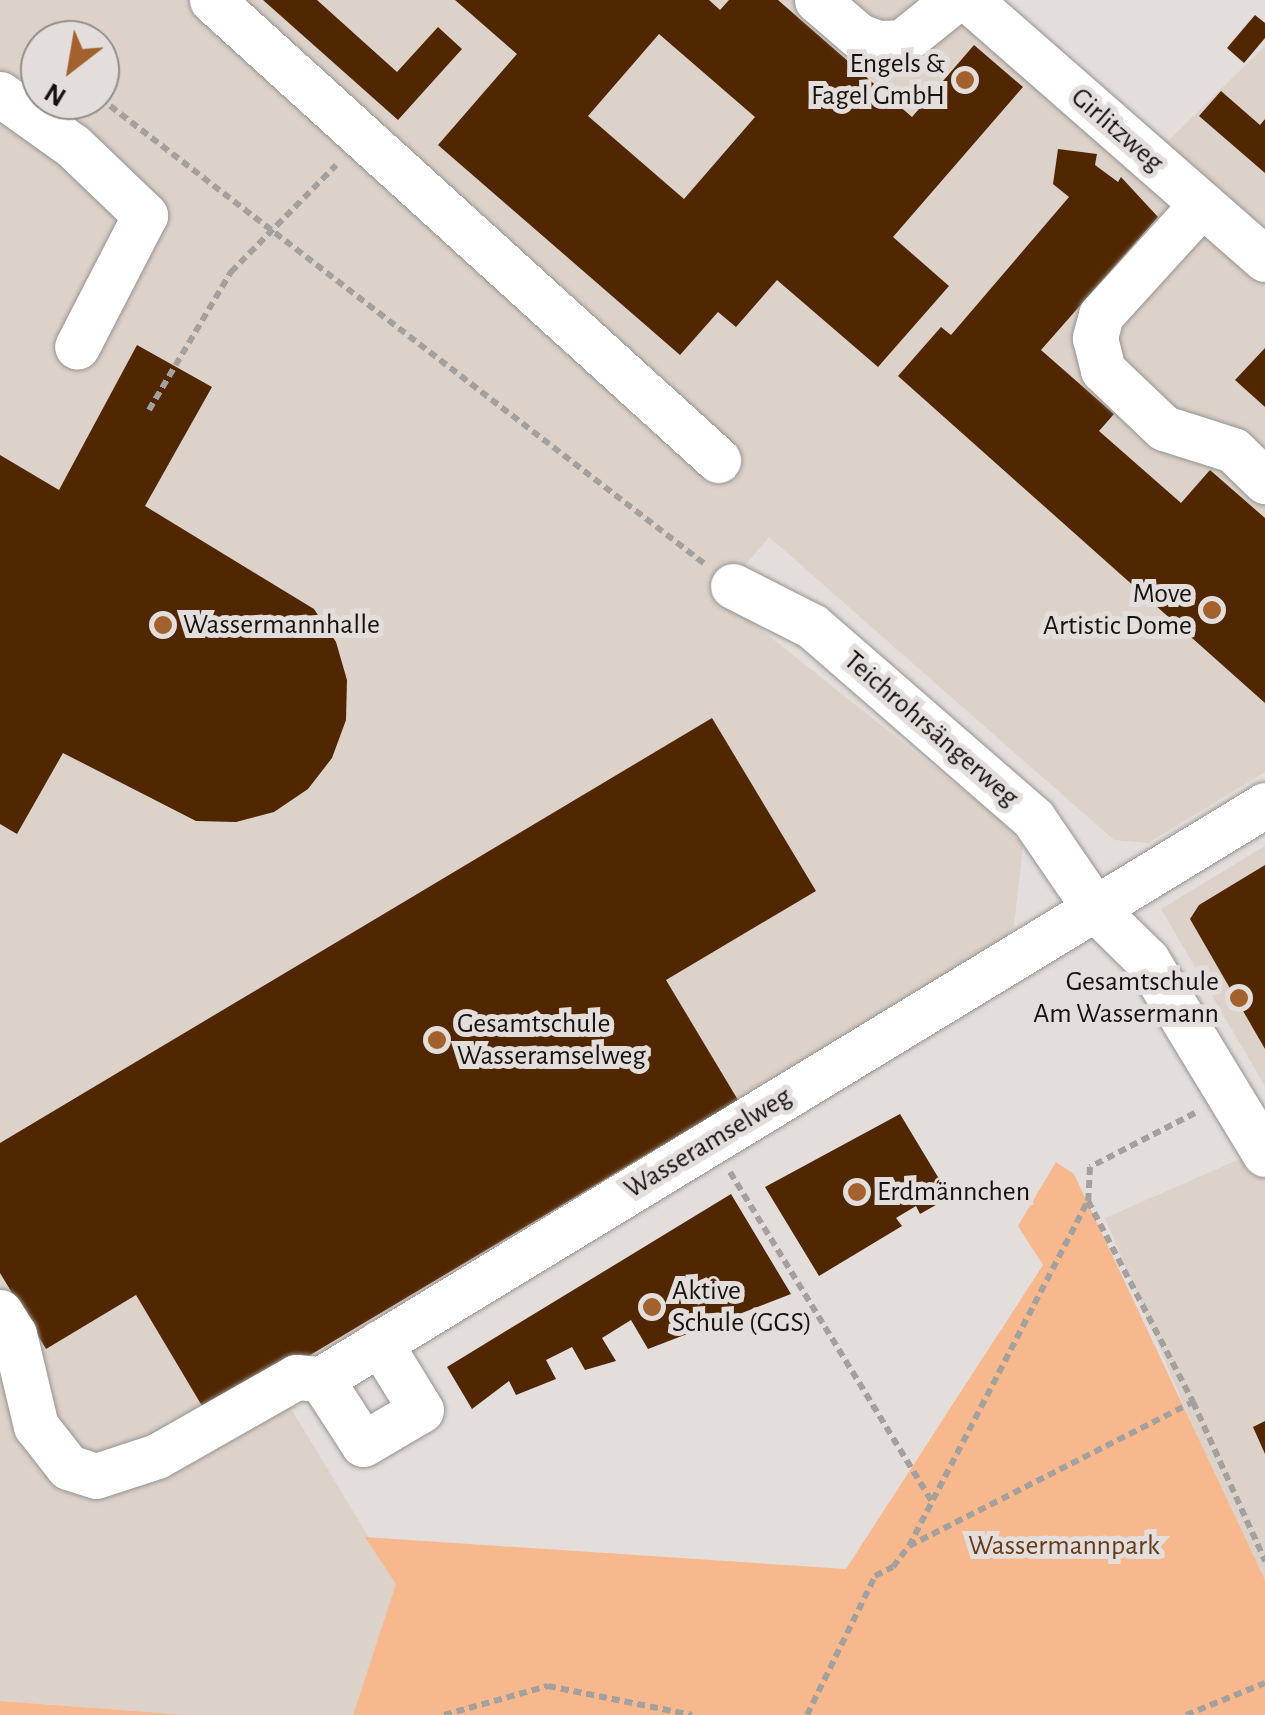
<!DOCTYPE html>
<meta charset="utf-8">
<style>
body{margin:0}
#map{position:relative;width:1265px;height:1715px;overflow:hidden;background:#e3dedb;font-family:"Alegreya Sans",sans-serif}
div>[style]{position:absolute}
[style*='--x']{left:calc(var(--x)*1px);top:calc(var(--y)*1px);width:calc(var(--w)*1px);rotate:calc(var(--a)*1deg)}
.built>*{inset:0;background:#ddd2ca}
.green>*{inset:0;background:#f7b88d}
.building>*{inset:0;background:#512701}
.path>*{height:6px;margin-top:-3px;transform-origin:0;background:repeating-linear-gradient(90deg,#a4a09e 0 8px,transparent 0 13px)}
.roads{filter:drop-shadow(0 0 2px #96928f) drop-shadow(0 0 2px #96928f)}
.minor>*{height:45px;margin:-22.5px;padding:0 22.5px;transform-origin:22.5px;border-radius:22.5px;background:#fff}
.dots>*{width:28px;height:28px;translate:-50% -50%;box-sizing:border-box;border:5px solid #e3dedb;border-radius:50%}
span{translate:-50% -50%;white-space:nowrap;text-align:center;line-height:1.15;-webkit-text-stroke:10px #e3dedb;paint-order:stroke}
.poi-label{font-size:28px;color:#141312}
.right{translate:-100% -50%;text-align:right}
.left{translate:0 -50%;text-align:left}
.street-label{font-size:28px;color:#141312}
.park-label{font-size:28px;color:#663b19}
.north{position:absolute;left:20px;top:20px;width:100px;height:100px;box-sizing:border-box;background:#e3dedb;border:2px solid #908d8b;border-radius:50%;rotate:211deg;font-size:28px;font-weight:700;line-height:40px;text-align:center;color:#141312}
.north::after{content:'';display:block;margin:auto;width:35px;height:45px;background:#a2612d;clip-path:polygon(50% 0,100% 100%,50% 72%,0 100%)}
</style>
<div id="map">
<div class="built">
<div style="clip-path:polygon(evenodd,0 0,990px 0,1168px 141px,1265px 46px,1265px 772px,1148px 843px,1114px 840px,769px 537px,719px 596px,1004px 823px,1023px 846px,1014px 926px,991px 952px,278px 1387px,397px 1584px,353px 1715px,188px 1715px,0 1701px,0 0,40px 40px,100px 40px,100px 100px,40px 100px,40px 40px)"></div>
<div style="clip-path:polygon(1265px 846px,1265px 1086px,1161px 909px)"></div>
<div style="clip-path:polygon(1265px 1148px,1265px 1599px,1105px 1218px)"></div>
</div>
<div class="green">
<div style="clip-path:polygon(1056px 1162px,1074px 1174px,1265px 1580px,1265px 1715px,353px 1715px,396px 1584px,365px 1537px,846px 1569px,1043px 1265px,1018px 1226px)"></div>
<div style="clip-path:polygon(0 1701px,188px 1715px,0 1715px)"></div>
</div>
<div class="building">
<div style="clip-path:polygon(263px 0,317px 0,397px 72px,438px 27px,462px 49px,398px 120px)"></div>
<div style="clip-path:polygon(evenodd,455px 0,709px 0,720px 10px,729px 0,778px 0,912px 117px,974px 45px,1023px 87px,893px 237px,949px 286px,878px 367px,777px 280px,736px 327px,718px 312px,680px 355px,438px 145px,517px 54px,455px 0,659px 34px,755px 117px,684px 199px,588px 116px,659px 34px)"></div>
<div style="clip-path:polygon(1255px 15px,1265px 23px,1265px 38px,1244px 63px,1227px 48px)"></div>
<div style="clip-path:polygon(1221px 91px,1260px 125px,1265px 119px,1265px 173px,1199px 116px)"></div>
<div style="clip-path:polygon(1058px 149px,1097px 154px,1095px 165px,1118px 182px,1121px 177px,1158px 217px,1041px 350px,1114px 414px,1099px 431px,1181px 503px,1210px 470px,1265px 518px,1265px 703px,898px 376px,941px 327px,951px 335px,1069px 197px,1053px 184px)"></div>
<div style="clip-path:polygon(137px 345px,212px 387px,145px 506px,314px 609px,336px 642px,347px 680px,346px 720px,332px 758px,308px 789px,274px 812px,236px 822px,196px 821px,63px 753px,17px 834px,0 824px,0 455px,59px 490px)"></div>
<div style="clip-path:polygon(1265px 348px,1265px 407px,1235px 380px)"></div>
<div style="clip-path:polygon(712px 718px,816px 891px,666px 980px,738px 1100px,208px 1416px,136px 1295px,46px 1349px,0 1273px,0 1143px)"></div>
<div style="clip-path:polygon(1265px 865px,1265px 1049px,1190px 919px,1199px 905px)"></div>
<div style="clip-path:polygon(900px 1114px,950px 1197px,920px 1214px,916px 1206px,896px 1218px,902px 1226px,819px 1276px,765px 1187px)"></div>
<div style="clip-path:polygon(731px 1194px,791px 1294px,648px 1349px,631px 1320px,602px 1338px,616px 1361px,585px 1370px,572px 1347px,546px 1360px,556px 1379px,516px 1395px,509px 1381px,472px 1409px,447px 1367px)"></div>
<div style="clip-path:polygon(1265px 1421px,1265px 1454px,1253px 1427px)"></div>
</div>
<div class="path">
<div style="--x:100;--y:98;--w:764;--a:37.61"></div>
<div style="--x:149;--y:410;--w:161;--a:-59.3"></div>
<div style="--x:231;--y:272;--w:150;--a:-45.5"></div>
<div style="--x:1195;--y:1113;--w:118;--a:152.8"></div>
<div style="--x:1090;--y:1167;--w:34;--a:93"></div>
<div style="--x:1088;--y:1201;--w:227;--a:62.4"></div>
<div style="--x:1193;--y:1402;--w:175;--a:65.6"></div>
<div style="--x:730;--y:1172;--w:386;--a:58.5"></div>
<div style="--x:909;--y:1546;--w:318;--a:-26.9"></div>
<div style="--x:444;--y:1715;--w:108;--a:-15.6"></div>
<div style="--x:548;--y:1686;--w:147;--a:11.4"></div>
<div style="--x:807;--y:1715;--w:155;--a:-63.9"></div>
<div style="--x:875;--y:1576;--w:20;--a:-27"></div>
<div style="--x:893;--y:1567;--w:26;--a:-53"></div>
<div style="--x:909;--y:1546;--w:387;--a:-62.6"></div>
<div style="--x:1186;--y:1715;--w:85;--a:-22.1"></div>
</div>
<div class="roads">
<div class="minor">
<div style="--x:212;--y:0;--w:684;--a:42.27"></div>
<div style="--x:817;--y:0;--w:55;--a:40.6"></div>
<div style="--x:859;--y:36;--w:20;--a:20"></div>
<div style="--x:878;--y:43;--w:24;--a:-2"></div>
<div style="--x:902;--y:42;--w:67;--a:-38.9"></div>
<div style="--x:969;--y:0;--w:393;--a:41.2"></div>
<div style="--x:0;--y:94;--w:90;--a:35.5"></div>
<div style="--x:73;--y:146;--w:100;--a:43.8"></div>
<div style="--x:145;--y:215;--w:148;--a:117.3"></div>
<div style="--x:1202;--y:204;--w:150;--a:132.3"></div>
<div style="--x:1101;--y:315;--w:24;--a:105"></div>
<div style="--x:1095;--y:338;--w:33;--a:76"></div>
<div style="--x:1103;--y:370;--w:84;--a:43.6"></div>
<div style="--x:1164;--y:428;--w:72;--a:17.7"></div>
<div style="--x:1233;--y:450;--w:45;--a:44.1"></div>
<div style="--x:733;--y:586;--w:89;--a:26.9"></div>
<div style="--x:812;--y:626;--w:293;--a:41"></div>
<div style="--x:1033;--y:818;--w:110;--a:55.7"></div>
<div style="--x:1095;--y:909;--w:73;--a:44.4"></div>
<div style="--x:1147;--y:960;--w:227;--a:58.7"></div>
<div style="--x:0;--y:1312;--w:26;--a:58"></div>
<div style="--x:14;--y:1334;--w:95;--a:76.6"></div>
<div style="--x:36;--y:1426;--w:52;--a:52"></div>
<div style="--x:68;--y:1467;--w:29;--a:18"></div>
<div style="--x:96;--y:1476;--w:64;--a:-18.2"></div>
<div style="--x:157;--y:1456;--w:160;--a:-29.6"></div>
<div style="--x:296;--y:1377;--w:25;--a:5"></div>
<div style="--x:321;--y:1379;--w:1105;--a:-31.3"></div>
<div style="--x:321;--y:1379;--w:77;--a:57.1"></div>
<div style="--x:363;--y:1444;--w:67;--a:-30.4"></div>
<div style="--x:421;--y:1410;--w:79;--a:-121.5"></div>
</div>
</div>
<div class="dots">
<div style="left:965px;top:80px;background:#a2612d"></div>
<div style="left:1212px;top:610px;background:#a2612d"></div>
<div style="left:163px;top:625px;background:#a2612d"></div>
<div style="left:1239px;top:998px;background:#a2612d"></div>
<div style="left:437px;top:1040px;background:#a2612d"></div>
<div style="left:857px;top:1192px;background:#a2612d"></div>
<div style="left:652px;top:1307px;background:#a2612d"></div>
</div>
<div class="poi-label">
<span class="right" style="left:945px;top:80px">Engels &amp;<br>Fagel GmbH</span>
<span class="right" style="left:1192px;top:610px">Move<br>Artistic Dome</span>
<span class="left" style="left:183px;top:625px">Wassermannhalle</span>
<span class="right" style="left:1219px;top:998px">Gesamtschule<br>Am Wassermann</span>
<span class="left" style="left:457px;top:1040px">Gesamtschule<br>Wasseramselweg</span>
<span class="left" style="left:877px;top:1192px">Erdmännchen</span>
<span class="left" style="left:672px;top:1307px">Aktive<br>Schule (GGS)</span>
</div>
<div class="street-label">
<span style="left:1117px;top:130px;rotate:41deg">Girlitzweg</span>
<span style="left:931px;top:729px;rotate:41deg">Teichrohrsängerweg</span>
<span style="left:708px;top:1143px;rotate:-31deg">Wasseramselweg</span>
</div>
<div class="park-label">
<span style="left:1064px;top:1546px">Wassermannpark</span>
</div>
<div class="north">N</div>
</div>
